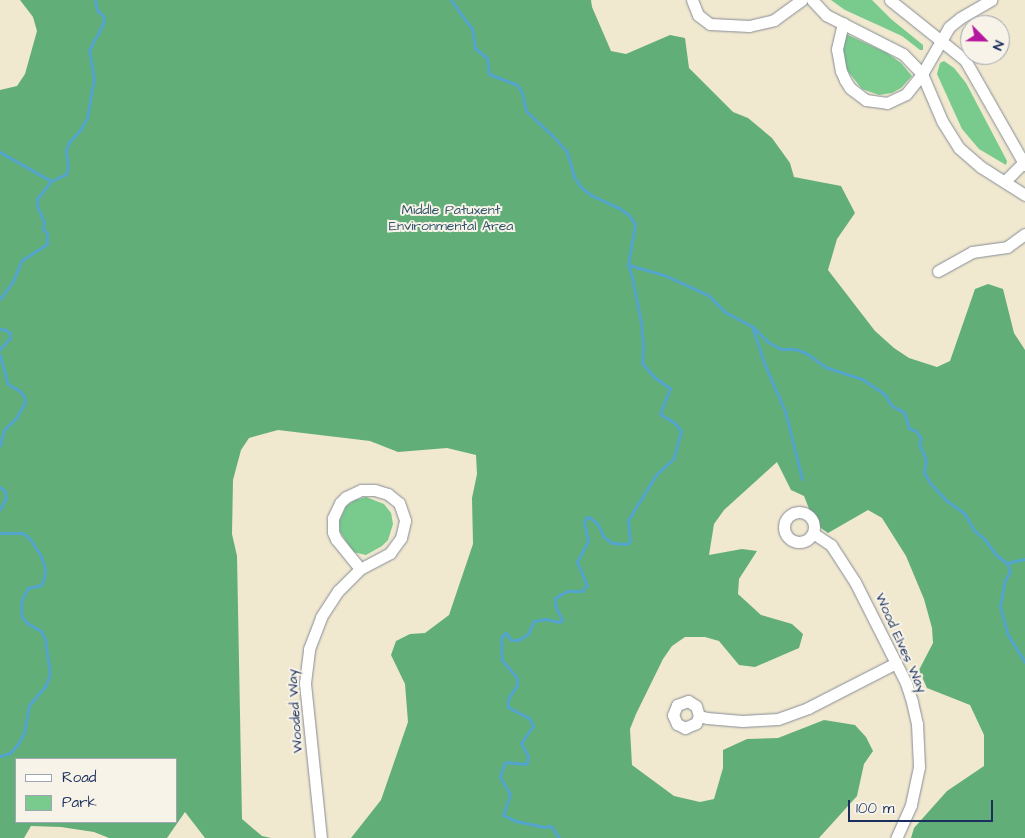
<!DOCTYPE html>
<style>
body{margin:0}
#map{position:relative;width:1025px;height:838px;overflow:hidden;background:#f0e8cf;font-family:"Architects Daughter",sans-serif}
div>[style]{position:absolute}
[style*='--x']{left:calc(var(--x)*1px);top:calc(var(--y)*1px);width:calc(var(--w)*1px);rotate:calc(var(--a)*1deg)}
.green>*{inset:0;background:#78ca8d}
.forest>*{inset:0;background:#62ae78}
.stream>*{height:3px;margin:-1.5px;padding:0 1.5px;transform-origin:1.5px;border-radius:1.5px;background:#52a4cd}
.roads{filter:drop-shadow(0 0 1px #868c96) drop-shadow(0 0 1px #868c96)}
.minor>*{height:11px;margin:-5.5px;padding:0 5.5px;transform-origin:5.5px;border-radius:5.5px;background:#fff}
.minor>.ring{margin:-5.5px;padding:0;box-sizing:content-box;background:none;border:11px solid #fff;border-radius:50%}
span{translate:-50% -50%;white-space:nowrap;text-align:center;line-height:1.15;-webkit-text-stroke:4px #f7f3e8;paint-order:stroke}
.park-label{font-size:14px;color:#32566a}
.street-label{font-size:14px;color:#1b2f5e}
.legend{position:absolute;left:15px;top:758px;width:162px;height:65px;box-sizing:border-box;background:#f7f3e8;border:1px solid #9fa5b1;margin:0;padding:6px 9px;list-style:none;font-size:15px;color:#1b2f5e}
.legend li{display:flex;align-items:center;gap:10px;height:25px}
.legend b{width:25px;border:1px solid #9fa5b1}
.north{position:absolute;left:960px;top:15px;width:50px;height:50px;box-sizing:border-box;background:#f7f3e8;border:1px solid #9fa5b1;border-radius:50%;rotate:113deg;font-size:14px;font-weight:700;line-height:20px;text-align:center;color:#1b2f5e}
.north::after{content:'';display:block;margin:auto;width:18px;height:22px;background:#b5179e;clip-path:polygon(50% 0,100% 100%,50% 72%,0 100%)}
.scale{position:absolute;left:848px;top:800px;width:145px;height:22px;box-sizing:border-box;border:2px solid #1b2f5e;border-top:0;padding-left:6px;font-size:15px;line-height:18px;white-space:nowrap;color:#1b2f5e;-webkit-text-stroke:4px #f7f3e8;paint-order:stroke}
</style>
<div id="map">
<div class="green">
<div style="clip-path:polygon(831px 0,872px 0,891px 19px,923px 45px,923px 50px,920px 50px,902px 36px,845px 10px)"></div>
<div style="clip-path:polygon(846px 34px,887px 53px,901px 63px,912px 76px,901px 88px,892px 93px,879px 95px,862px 89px,846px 69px,842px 49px)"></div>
<div style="clip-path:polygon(944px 61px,954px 68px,966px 83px,1007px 161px,1006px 165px,979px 149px,962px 129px,937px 74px,940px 63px)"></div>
<div style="clip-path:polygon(366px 497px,384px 504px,391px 513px,393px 524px,388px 540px,382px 546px,366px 555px,353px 552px,340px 532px,339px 522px,346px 506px,355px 500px)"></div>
</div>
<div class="forest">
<div style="clip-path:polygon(evenodd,20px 0,591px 0,592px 7px,611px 51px,626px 54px,670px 35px,685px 38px,689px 68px,733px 112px,748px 118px,772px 138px,790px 163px,794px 177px,841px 186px,855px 213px,837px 239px,828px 270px,875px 331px,894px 348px,909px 358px,937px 367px,950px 361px,975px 289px,988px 284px,1003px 289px,1014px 333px,1025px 350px,1025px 838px,911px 838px,914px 828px,947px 791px,984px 766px,984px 735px,970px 705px,927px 688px,919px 670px,933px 643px,932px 628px,924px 599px,906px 556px,882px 518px,868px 510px,828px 533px,815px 524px,804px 496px,791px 490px,777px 462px,724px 510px,714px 524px,709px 555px,742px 549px,757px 551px,739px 579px,738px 594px,761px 615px,792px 624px,803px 634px,799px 648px,755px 667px,739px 665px,719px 641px,705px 637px,685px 637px,672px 646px,663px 659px,636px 714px,630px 729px,632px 765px,674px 796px,700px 802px,714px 799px,723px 768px,723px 750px,747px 739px,778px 738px,824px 720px,855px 725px,866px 737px,873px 751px,864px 764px,857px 796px,819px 838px,351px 838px,381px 800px,408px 722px,405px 684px,391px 655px,396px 641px,410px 634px,425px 633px,449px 615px,473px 544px,472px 498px,477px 474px,476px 455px,447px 448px,398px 452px,370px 441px,278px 430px,249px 438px,241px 450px,233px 480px,232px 534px,237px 556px,242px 819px,262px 836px,271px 838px,205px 838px,185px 812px,167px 838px,109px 838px,94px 832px,61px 827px,31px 826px,24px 838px,0 838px,0 90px,17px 86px,25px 74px,37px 31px,33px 17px,20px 0,16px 759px,176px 759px,176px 822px,16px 822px,16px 759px)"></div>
</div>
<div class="stream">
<div style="--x:451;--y:0;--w:36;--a:54"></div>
<div style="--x:472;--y:29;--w:19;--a:81"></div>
<div style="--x:475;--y:48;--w:16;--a:40"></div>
<div style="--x:487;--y:58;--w:16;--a:83"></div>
<div style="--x:489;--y:74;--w:30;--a:21"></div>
<div style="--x:517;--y:85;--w:9;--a:58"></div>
<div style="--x:522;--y:93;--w:18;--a:77"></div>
<div style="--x:526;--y:111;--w:34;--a:43"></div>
<div style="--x:551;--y:134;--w:24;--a:48"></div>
<div style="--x:567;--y:152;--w:26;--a:74"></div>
<div style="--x:574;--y:177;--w:12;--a:55"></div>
<div style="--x:581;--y:187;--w:13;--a:39"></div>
<div style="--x:591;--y:195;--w:31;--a:25"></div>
<div style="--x:619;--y:208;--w:12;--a:35"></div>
<div style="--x:629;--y:215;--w:11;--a:56"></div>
<div style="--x:635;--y:224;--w:42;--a:99.7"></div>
<div style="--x:628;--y:265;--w:13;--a:72"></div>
<div style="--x:632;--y:277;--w:47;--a:78.9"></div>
<div style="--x:641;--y:323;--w:22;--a:85"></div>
<div style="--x:643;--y:345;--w:18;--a:93"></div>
<div style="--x:642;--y:363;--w:18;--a:49"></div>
<div style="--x:654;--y:377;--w:19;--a:35"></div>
<div style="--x:670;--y:388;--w:28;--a:111"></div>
<div style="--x:660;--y:414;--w:17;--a:31"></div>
<div style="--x:675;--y:423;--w:10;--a:53"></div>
<div style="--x:681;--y:431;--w:28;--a:105"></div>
<div style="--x:674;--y:458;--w:25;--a:137"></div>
<div style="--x:656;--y:475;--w:53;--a:121.9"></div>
<div style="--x:628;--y:520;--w:21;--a:85"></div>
<div style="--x:630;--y:541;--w:4;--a:135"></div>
<div style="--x:627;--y:544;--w:15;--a:-176"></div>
<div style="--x:612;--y:543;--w:10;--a:-143"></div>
<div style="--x:604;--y:537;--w:16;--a:-117"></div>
<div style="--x:597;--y:523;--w:10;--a:-143"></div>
<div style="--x:589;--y:517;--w:3;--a:162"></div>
<div style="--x:586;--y:518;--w:4;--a:117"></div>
<div style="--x:584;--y:522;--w:19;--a:78"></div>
<div style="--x:588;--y:541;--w:24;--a:118"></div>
<div style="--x:577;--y:562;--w:25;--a:67"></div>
<div style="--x:587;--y:585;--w:8;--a:130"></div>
<div style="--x:582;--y:591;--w:15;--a:180"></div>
<div style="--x:567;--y:591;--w:14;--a:150"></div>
<div style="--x:555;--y:598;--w:7;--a:90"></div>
<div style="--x:555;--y:605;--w:17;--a:65"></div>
<div style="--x:562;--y:620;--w:4;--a:146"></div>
<div style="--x:559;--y:622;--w:13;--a:-167"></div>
<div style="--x:546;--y:619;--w:12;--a:171"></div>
<div style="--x:534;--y:621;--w:14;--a:115"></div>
<div style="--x:528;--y:634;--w:12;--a:149"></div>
<div style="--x:518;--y:640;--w:7;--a:180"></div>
<div style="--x:511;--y:640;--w:9;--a:-126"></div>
<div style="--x:506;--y:633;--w:6;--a:141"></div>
<div style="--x:501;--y:637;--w:23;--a:88"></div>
<div style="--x:502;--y:660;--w:23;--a:50"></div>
<div style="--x:517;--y:678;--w:7;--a:90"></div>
<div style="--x:517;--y:685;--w:17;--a:123"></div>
<div style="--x:508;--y:699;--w:8;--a:90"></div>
<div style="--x:508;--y:707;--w:24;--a:28"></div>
<div style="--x:529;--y:718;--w:9;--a:63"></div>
<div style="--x:533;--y:726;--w:21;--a:125"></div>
<div style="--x:521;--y:743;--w:15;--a:62"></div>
<div style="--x:528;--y:756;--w:7;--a:98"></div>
<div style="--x:527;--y:763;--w:2;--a:153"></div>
<div style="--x:525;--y:764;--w:19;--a:-174"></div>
<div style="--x:506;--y:762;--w:6;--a:121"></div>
<div style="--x:503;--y:767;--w:10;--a:107"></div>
<div style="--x:500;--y:777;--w:20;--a:60"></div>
<div style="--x:510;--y:794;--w:22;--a:108"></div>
<div style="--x:503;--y:815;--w:14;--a:25"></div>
<div style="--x:516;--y:821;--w:29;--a:12"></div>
<div style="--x:544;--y:827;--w:7;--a:-8"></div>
<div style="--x:551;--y:826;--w:14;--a:56"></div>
<div style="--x:0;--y:152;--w:59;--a:29.6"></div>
<div style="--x:629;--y:265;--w:36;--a:16"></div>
<div style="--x:664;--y:275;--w:48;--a:24.4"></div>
<div style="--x:708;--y:295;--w:24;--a:45"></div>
<div style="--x:725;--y:312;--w:32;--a:28"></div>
<div style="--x:753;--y:327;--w:21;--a:45"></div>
<div style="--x:768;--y:342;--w:15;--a:28"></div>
<div style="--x:781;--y:349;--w:14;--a:0"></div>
<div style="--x:795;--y:349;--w:12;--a:20"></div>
<div style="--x:806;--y:353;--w:24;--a:36"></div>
<div style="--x:825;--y:367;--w:39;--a:18"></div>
<div style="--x:862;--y:379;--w:27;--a:34"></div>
<div style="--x:884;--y:394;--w:14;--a:56"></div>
<div style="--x:892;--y:406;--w:13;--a:27"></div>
<div style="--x:904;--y:412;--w:17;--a:73"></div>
<div style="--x:909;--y:428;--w:8;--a:23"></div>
<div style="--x:916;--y:431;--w:9;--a:58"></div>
<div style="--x:921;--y:439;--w:4;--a:117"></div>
<div style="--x:919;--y:443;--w:18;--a:68"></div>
<div style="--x:926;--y:460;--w:13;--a:99"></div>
<div style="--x:924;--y:473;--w:13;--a:58"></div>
<div style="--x:931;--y:484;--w:23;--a:47"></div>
<div style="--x:947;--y:501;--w:21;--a:35"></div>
<div style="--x:964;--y:513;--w:20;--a:60"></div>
<div style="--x:974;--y:530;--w:15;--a:42"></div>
<div style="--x:985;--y:540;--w:20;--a:53"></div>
<div style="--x:997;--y:556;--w:12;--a:35"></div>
<div style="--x:1007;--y:563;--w:9;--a:72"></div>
<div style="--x:1010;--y:572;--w:9;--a:122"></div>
<div style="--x:1005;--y:580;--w:26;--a:101"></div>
<div style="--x:1000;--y:606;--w:30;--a:75"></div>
<div style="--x:1008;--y:635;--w:32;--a:58"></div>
<div style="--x:0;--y:299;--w:22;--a:-54"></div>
<div style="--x:13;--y:281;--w:23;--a:-67"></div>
<div style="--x:22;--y:260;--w:30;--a:-33"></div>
<div style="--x:47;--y:244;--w:11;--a:-90"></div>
<div style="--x:47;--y:233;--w:6;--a:-135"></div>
<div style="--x:43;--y:229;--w:7;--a:-82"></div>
<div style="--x:44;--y:222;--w:17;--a:-114"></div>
<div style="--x:37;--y:206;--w:7;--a:-90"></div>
<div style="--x:37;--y:199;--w:23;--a:-52"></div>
<div style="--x:51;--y:181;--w:17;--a:-25"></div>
<div style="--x:66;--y:174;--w:7;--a:-74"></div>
<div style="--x:68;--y:167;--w:17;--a:-97"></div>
<div style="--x:66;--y:150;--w:9;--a:-69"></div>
<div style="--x:69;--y:142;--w:16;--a:-47"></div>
<div style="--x:80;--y:130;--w:14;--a:-60"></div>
<div style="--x:87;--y:118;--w:39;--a:-80"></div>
<div style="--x:94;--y:80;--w:30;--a:-99"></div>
<div style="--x:89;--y:50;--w:32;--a:-62"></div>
<div style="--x:104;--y:22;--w:5;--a:-90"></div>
<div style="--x:104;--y:17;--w:10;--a:-135"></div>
<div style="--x:97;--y:10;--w:10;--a:-101"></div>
<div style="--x:0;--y:329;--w:6;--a:9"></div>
<div style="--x:6;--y:330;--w:5;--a:37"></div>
<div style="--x:10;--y:333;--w:5;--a:90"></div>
<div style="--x:10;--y:338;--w:15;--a:132"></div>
<div style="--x:753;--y:329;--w:36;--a:72"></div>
<div style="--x:764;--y:363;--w:52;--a:66.4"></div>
<div style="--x:785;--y:411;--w:70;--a:76"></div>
<div style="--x:0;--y:355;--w:30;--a:75"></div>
<div style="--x:8;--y:384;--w:14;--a:30"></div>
<div style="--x:20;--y:391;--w:6;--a:51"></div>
<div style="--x:24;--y:396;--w:6;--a:81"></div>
<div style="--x:25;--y:402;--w:18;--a:119"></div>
<div style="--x:16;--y:418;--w:17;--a:135"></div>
<div style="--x:4;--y:430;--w:16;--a:105"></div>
<div style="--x:0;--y:487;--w:6;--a:39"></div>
<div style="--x:5;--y:491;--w:7;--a:82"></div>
<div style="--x:6;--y:498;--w:13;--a:119"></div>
<div style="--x:0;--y:533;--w:23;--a:0"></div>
<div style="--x:23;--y:533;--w:9;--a:41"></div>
<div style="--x:30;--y:539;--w:20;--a:57"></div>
<div style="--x:41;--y:556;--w:13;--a:72"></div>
<div style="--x:45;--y:568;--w:10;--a:96"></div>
<div style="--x:44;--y:578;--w:8;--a:113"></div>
<div style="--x:41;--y:585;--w:13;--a:167"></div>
<div style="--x:28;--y:588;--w:8;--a:120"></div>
<div style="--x:24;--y:595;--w:9;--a:111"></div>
<div style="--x:21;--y:603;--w:14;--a:86"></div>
<div style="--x:22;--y:617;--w:8;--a:50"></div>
<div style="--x:27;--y:623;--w:16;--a:30"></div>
<div style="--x:41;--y:631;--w:9;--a:63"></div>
<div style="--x:45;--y:639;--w:35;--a:82"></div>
<div style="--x:50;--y:674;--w:12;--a:110"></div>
<div style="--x:46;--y:685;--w:26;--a:130"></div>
<div style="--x:29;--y:705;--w:28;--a:100"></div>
<div style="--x:24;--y:733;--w:13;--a:119"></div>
<div style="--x:18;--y:744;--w:12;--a:132"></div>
<div style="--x:10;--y:753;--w:10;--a:163"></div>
<div style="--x:1007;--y:563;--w:18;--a:-13"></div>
</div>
<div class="roads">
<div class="minor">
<div style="--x:692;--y:0;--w:16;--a:68"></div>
<div style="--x:698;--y:15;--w:15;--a:37"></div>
<div style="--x:710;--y:24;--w:39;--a:3"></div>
<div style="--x:749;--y:26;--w:26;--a:-13"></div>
<div style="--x:774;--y:20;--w:34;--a:-36"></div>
<div style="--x:812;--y:0;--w:21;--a:47"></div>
<div style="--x:826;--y:15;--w:86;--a:26.9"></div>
<div style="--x:903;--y:54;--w:28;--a:46"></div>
<div style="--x:922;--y:74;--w:51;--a:66.9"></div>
<div style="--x:942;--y:121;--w:32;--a:58"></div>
<div style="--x:959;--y:148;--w:29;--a:41"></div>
<div style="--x:981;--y:167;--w:52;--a:32.5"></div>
<div style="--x:890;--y:0;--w:96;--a:38.7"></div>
<div style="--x:965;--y:60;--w:121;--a:60.3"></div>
<div style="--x:843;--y:23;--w:27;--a:103"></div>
<div style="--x:837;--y:49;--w:22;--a:80"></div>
<div style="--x:841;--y:71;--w:10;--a:66"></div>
<div style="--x:845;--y:80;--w:9;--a:58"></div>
<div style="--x:850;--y:88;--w:20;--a:37"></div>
<div style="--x:866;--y:100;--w:21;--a:8"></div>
<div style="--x:887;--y:103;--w:21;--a:-25"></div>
<div style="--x:906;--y:94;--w:26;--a:-51"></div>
<div style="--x:922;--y:74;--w:54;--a:-60.1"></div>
<div style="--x:949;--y:27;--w:14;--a:-39"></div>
<div style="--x:960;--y:18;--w:36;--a:-30"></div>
<div style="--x:1005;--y:181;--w:25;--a:-45"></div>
<div style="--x:938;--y:271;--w:39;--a:-29"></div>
<div style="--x:972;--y:252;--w:35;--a:-8"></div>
<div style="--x:1007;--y:247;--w:22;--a:-36"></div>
<div class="ring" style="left:784px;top:512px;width:19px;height:19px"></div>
<div style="--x:813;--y:533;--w:22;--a:34"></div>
<div style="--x:831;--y:545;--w:44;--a:57"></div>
<div style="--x:855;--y:582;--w:113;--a:63.2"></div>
<div style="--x:906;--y:683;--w:20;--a:72"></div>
<div style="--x:912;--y:702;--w:23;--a:77"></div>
<div style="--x:917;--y:724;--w:43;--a:87.3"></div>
<div style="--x:919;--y:767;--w:39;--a:102"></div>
<div style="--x:911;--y:805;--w:36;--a:114"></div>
<div style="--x:699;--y:716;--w:8;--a:113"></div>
<div style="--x:696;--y:723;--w:12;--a:156"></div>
<div style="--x:685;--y:728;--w:9;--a:-153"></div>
<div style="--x:677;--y:724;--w:10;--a:-114"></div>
<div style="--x:673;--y:715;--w:11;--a:-68"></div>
<div style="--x:677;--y:705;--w:12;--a:-20"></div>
<div style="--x:688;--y:701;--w:9;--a:32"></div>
<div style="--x:696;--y:706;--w:10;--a:73"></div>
<div style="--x:699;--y:716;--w:8;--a:14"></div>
<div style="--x:707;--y:718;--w:35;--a:5"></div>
<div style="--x:742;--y:721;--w:36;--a:-3"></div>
<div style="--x:778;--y:719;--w:32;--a:-20"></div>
<div style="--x:808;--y:708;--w:99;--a:-27.1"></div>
<div style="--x:321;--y:838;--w:156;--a:-95.9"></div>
<div style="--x:305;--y:683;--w:34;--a:-83"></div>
<div style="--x:309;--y:649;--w:34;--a:-69"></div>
<div style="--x:321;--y:617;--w:31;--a:-57"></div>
<div style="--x:338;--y:591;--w:31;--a:-45"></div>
<div style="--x:360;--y:569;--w:34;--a:-28"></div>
<div style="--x:390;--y:553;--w:19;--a:-54"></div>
<div style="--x:401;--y:538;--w:18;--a:-77"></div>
<div style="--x:405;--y:520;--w:18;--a:-109"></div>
<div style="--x:399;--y:503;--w:14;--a:-141"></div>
<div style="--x:388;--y:494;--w:14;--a:-163"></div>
<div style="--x:375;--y:490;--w:14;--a:180"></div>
<div style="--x:361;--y:490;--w:17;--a:155"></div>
<div style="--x:346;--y:497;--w:8;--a:135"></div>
<div style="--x:340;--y:503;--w:17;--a:115"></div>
<div style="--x:333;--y:518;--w:14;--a:90"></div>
<div style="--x:333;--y:532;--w:8;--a:67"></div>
<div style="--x:336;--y:539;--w:38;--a:51"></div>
</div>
</div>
<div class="park-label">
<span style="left:451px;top:218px">Middle Patuxent<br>Environmental Area</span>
</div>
<div class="street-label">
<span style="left:901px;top:643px;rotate:66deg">Wood Elves Way</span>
<span style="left:295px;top:711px;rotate:-94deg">Wooded Way</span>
</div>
<ul class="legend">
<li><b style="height:6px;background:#fff"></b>Road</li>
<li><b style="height:14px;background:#78ca8d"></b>Park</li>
</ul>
<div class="north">N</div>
<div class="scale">100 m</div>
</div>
